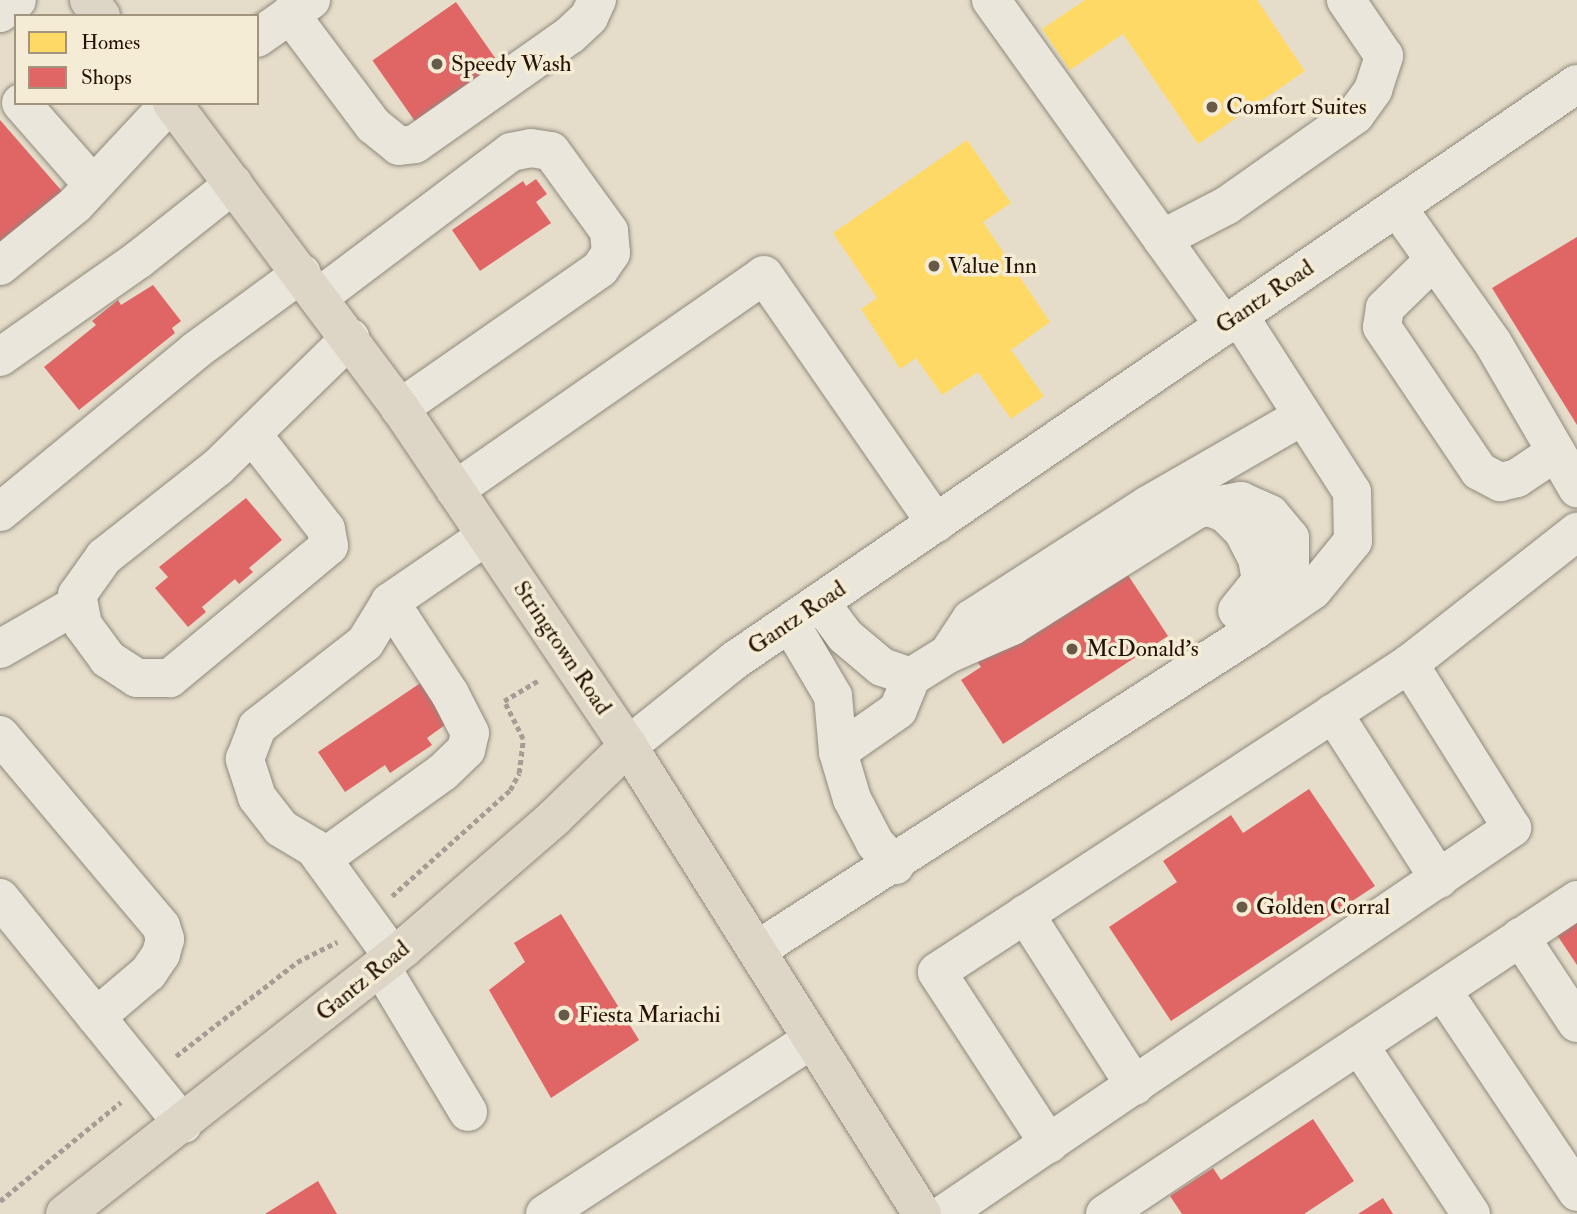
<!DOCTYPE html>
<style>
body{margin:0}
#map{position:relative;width:1577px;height:1214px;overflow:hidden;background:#e5ddca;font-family:"IM FELL Double Pica",serif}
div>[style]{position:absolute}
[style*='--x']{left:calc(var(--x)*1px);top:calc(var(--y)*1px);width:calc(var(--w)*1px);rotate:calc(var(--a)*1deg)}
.homes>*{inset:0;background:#ffd966}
.shops>*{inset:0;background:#e06666;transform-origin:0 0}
.path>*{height:4.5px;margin-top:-2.25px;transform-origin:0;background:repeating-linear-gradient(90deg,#a39d94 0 5px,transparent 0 8.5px)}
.roads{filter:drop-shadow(0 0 2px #90897c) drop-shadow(0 0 2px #90897c)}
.minor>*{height:38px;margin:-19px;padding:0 19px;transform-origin:19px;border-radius:19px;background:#eae6dc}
.major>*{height:38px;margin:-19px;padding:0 19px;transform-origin:19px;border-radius:19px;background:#ddd6c7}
.dots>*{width:19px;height:19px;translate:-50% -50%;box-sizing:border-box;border:4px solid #f5ecd5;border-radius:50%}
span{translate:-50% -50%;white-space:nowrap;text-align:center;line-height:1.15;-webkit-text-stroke:7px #f5ecd5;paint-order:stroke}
.poi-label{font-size:23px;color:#251301}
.left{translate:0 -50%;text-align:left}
.street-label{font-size:23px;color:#251301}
.legend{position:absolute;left:14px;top:14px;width:245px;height:91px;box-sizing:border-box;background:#f5ecd5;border:2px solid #a29580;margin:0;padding:9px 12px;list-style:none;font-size:21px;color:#251301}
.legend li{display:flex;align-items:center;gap:14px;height:35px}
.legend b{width:35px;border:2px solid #a29580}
</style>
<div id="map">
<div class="homes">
<div style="clip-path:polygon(1085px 0,1257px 0,1305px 71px,1198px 144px,1123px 34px,1070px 70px,1042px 29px)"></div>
<div style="clip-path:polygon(967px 140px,1011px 203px,983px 222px,1050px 322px,1011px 350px,1044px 396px,1011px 419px,978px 372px,942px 395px,916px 358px,900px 369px,861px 309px,877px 298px,833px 233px)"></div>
</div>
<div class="shops">
<div style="left:456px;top:2px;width:83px;height:102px;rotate:55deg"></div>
<div style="clip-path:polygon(0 120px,67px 197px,0 245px)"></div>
<div style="clip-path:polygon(536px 179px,547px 194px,536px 202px,551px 223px,480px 271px,452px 230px,523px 181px,526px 186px)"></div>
<div style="clip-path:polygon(1577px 237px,1577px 425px,1492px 288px)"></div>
<div style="clip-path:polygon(153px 285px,181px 321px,172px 328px,175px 333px,79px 410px,44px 367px,96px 325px,92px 321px,118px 300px,121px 305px)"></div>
<div style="clip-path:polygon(246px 498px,282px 540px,249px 568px,253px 572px,239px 584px,235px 579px,202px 607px,206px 612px,188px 627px,155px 588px,168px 577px,159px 567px)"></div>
<div style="clip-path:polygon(1122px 566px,1168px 636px,1003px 744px,961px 680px,981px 667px,977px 661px)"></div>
<div style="clip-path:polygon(422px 682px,449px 722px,427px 738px,432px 745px,390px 773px,385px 765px,345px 792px,318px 752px)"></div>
<div style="clip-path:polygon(1309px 789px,1375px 886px,1171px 1021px,1109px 927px,1177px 882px,1163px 861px,1231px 815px,1243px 833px)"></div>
<div style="clip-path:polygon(561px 914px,639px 1040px,551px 1098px,489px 990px,525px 962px,514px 943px)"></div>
<div style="clip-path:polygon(1577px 922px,1577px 965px,1557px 935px)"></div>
<div style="clip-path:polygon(1313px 1119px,1354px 1181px,1304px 1214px,1182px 1214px,1170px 1196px,1213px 1168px,1221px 1180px)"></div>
<div style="clip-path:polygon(318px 1181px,337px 1214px,265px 1214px)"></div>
<div style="clip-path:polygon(1383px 1198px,1393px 1214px,1358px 1214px)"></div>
</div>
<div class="path">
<div style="--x:392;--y:896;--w:159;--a:-41.9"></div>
<div style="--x:510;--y:790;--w:19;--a:-62"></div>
<div style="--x:519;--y:773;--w:34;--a:-83"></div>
<div style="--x:523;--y:739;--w:42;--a:-116.6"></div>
<div style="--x:504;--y:701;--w:41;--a:-31"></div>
<div style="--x:176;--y:1056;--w:153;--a:-37.8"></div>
<div style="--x:297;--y:962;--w:45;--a:-26.6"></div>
<div style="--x:0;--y:1201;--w:156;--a:-39.3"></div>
</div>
<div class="roads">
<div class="minor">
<div style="--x:991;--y:0;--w:401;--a:54.4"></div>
<div style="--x:0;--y:13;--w:21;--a:-37"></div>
<div style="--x:290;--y:14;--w:139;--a:53.2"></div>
<div style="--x:373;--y:125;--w:33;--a:39"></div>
<div style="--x:399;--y:146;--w:16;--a:-7"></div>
<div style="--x:415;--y:144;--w:189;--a:-35.1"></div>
<div style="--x:570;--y:35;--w:26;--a:-43"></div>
<div style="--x:589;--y:17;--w:19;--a:-65"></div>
<div style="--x:257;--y:38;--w:66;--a:-35.1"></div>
<div style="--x:21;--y:103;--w:109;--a:48.7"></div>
<div style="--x:1397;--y:207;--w:166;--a:54.8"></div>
<div style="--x:1493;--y:343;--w:168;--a:59.9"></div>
<div style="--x:1162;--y:239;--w:72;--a:-27.3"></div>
<div style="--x:1226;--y:206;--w:158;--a:-35.2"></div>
<div style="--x:1355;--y:115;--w:31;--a:-54"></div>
<div style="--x:1373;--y:90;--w:36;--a:-72"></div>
<div style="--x:1384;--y:56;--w:68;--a:-124.2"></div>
<div style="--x:1434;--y:260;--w:69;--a:135.6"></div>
<div style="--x:1385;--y:308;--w:19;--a:99"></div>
<div style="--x:1382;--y:327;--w:174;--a:56"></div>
<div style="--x:1479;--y:471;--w:24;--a:28"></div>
<div style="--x:1500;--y:482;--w:17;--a:-13"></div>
<div style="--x:1517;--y:478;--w:47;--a:-33.7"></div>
<div style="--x:0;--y:266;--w:97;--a:-39.1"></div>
<div style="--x:75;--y:205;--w:139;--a:-47"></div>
<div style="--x:320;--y:296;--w:239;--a:-37"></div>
<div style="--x:511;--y:152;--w:20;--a:-11"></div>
<div style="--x:531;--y:148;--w:20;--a:9"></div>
<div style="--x:551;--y:151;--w:99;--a:54.1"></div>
<div style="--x:609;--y:231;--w:22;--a:85"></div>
<div style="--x:611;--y:253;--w:19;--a:125"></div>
<div style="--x:600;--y:269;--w:244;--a:145.2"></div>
<div style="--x:0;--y:357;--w:169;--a:-35.1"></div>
<div style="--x:138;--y:260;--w:122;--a:-38.4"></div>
<div style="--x:252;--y:434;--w:120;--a:52.1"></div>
<div style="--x:326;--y:529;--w:17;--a:80"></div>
<div style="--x:329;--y:546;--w:207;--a:140.3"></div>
<div style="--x:170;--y:678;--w:33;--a:180"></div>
<div style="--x:137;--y:678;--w:35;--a:-147"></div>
<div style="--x:108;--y:659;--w:42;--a:-126.3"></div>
<div style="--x:83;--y:625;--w:31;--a:-101"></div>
<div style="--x:77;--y:595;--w:47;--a:-54.6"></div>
<div style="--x:104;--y:557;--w:145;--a:-38.3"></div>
<div style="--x:218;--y:467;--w:185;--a:-44.3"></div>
<div style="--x:455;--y:490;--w:376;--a:-34.8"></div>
<div style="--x:764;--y:275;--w:302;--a:55.3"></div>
<div style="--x:1209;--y:507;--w:18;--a:22"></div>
<div style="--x:1226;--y:514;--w:24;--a:45"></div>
<div style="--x:1243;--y:531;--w:30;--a:63"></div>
<div style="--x:1257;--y:558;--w:23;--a:80"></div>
<div style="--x:1261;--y:581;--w:38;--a:129"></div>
<div style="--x:0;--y:512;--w:253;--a:-39.5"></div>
<div style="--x:195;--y:351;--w:132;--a:-36.1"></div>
<div style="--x:820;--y:602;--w:42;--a:53.7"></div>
<div style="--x:845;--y:636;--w:48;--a:40"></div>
<div style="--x:882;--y:667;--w:31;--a:19"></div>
<div style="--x:911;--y:677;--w:44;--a:-31.9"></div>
<div style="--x:948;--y:654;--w:42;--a:-56.7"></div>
<div style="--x:971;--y:619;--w:211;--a:-32.8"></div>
<div style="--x:1148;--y:505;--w:177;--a:-29.9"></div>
<div style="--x:790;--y:623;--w:85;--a:59.5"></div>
<div style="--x:833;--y:696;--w:56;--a:84.9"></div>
<div style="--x:838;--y:752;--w:49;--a:73.4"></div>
<div style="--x:852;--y:799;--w:50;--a:62.4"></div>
<div style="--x:875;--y:843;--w:30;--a:48"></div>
<div style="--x:0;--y:649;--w:90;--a:-30"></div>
<div style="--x:948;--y:654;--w:70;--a:-23.6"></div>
<div style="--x:1012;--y:626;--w:220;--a:-32.2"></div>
<div style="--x:1198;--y:509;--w:44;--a:-10.5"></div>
<div style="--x:1241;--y:501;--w:32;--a:24"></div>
<div style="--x:1270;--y:514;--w:31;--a:50"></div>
<div style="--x:1290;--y:538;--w:38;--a:90"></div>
<div style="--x:1290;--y:576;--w:51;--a:143.8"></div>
<div style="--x:1333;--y:713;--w:197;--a:57.4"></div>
<div style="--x:0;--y:735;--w:250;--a:49.9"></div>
<div style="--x:161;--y:926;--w:14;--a:73"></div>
<div style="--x:165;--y:939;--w:16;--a:105"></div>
<div style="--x:161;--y:954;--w:23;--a:124"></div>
<div style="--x:148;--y:973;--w:68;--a:139.8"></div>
<div style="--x:628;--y:746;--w:137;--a:-38.8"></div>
<div style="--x:735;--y:660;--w:1020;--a:-34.38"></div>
<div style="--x:838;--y:752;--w:73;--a:-35"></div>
<div style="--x:898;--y:710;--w:35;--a:-68"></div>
<div style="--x:322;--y:859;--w:149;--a:-35.7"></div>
<div style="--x:443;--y:772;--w:32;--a:-44"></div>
<div style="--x:466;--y:750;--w:17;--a:-77"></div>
<div style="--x:470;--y:733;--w:44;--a:-117.1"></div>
<div style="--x:450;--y:694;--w:110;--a:-123.1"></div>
<div style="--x:0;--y:898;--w:291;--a:51"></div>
<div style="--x:1025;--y:914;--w:204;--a:57.4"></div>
<div style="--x:1520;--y:937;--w:103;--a:56.5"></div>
<div style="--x:757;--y:950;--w:592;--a:-32.72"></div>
<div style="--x:1255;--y:630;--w:70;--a:-34.6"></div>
<div style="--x:1313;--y:590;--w:63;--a:-50.8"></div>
<div style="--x:1353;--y:541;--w:49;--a:-91.2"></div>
<div style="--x:1352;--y:492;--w:209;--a:-122.7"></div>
<div style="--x:393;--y:957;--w:135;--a:-125.9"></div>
<div style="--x:314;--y:848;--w:39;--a:-149"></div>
<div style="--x:281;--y:828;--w:39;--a:-128"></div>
<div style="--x:257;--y:797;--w:40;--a:-108"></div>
<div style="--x:245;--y:759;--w:34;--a:-69"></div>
<div style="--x:257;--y:727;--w:137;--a:-37.9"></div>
<div style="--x:365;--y:643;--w:48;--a:-58.6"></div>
<div style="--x:390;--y:602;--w:116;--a:-34.5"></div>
<div style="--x:381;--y:967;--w:169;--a:59"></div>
<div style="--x:1442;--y:990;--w:243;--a:56.2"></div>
<div style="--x:1359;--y:1045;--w:203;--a:56.5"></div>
<div style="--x:1049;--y:1144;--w:205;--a:-123.1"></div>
<div style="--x:937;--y:972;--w:564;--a:-33.13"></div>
<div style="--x:545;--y:1214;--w:319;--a:-33.2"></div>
<div style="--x:944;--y:1214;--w:687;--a:-34.2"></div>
<div style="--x:1512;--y:828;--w:194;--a:-122.1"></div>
<div style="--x:1409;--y:664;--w:214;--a:-38.2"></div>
<div style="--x:1105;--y:1214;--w:567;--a:-33.63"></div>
</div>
<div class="major">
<div style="--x:89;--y:0;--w:20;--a:53"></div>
<div style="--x:172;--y:103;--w:381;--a:53.2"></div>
<div style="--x:400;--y:408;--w:408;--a:56"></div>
<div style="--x:628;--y:746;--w:553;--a:57.86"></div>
<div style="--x:65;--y:1214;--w:431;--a:-38.1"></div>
<div style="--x:404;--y:948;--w:200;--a:-40.9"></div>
<div style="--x:555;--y:817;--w:102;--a:-44.2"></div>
</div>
</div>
<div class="dots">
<div style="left:437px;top:64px;background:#685a47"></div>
<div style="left:1212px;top:107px;background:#685a47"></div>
<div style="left:934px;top:266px;background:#685a47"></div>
<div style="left:1072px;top:649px;background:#685a47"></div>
<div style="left:1242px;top:907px;background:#685a47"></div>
<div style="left:564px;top:1015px;background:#685a47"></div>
</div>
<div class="poi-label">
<span class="left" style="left:451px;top:64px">Speedy Wash</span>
<span class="left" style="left:1226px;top:107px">Comfort Suites</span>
<span class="left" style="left:948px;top:266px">Value Inn</span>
<span class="left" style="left:1086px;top:649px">McDonald's</span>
<span class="left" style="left:1256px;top:907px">Golden Corral</span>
<span class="left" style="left:578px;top:1015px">Fiesta Mariachi</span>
</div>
<div class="street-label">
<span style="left:1265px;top:297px;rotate:-34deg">Gantz Road</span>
<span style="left:797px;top:618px;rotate:-34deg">Gantz Road</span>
<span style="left:562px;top:648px;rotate:56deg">Stringtown Road</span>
<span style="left:363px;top:981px;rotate:-39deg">Gantz Road</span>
</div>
<ul class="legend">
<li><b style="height:19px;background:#ffd966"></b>Homes</li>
<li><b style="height:19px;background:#e06666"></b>Shops</li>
</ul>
</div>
